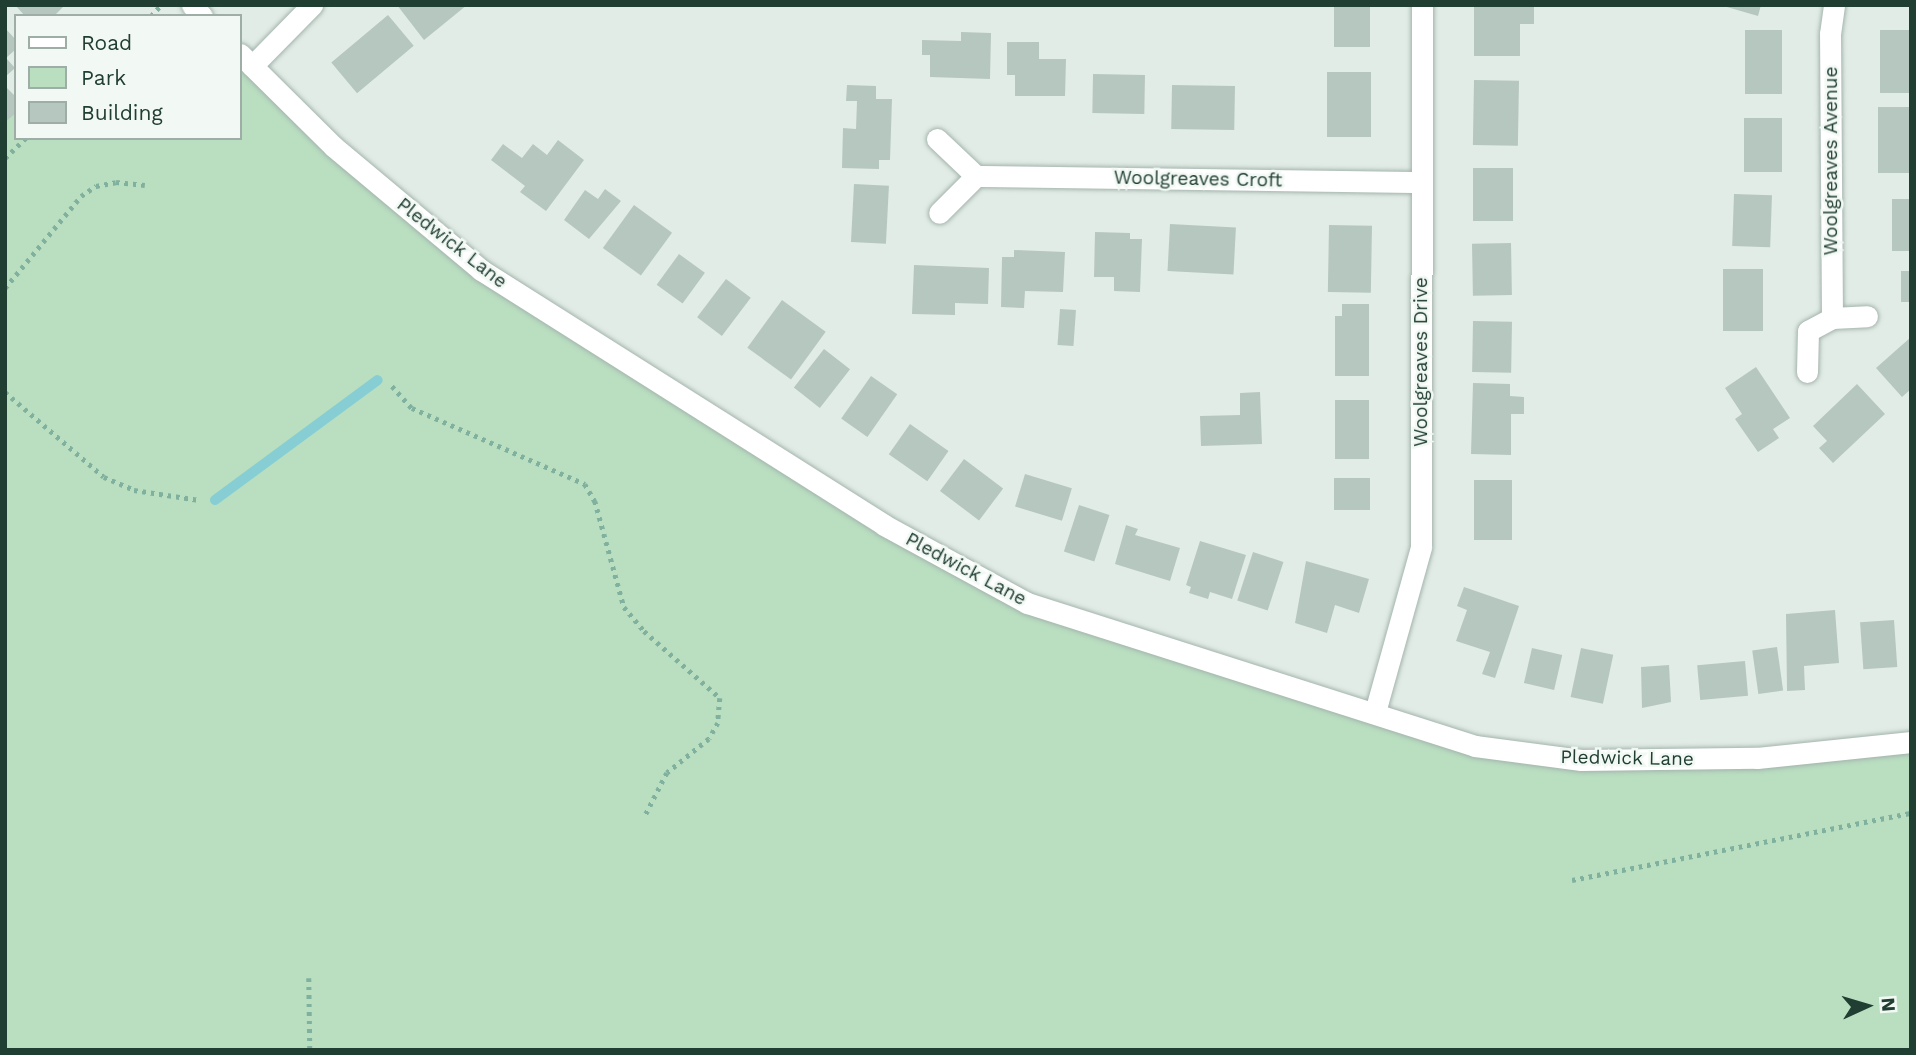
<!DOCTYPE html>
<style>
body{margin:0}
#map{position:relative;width:1916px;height:1055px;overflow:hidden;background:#e1ece6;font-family:"Work Sans",sans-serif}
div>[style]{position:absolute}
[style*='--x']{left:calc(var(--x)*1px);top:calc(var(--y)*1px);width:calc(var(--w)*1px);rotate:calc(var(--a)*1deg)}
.green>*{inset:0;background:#b9dec0}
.stream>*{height:10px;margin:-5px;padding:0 5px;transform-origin:5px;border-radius:5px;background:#86ced4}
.building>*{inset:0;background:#b6c7bf;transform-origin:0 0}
.path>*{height:4.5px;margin-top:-2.25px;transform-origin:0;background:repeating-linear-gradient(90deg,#80b19e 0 3.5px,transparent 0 8.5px)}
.roads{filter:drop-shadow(0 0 2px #a4b4ad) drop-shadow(0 0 2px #a4b4ad)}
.street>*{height:21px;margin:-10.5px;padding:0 10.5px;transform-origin:10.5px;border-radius:10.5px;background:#fff}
span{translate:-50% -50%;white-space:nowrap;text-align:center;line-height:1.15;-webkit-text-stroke:5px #f2f9f4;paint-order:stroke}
.street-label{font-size:19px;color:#213e33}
.frame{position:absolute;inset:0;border:7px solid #213e33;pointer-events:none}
.legend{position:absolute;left:14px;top:14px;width:228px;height:126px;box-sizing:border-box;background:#f2f9f4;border:2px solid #9eaea7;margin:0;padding:9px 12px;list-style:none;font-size:21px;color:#213e33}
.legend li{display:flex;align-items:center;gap:14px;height:35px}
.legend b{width:35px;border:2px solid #9eaea7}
.north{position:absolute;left:1832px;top:971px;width:70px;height:70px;-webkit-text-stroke:5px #f2f9f4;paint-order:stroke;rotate:86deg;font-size:19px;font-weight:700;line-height:28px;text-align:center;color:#213e33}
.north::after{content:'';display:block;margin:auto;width:24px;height:32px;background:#213e33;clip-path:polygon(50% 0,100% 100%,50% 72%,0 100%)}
</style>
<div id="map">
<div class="green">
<div style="clip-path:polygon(240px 54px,481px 270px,1027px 603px,1375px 712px,1581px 760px,1911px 742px,1911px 1050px,5px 1050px,5px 118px,16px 110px,16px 138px,240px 138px)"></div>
</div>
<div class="stream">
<div style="--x:215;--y:500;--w:202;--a:-36.4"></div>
</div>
<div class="building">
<div style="clip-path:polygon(15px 5px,65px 5px,54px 16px,25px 16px)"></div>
<div style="clip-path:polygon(397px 5px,467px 5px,424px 40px)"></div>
<div style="left:1334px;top:5px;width:36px;height:42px"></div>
<div style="clip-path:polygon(1474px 5px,1534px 5px,1534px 24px,1520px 24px,1520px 56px,1474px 56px)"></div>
<div style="clip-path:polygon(1720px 5px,1761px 5px,1758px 16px)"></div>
<div style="left:388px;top:15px;width:40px;height:74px;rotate:50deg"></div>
<div style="clip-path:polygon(5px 28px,16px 40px,16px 49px,6px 58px,15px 68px,5px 77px)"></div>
<div style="left:1745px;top:30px;width:37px;height:64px"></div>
<div style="left:1880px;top:30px;width:31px;height:63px"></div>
<div style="clip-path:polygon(961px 32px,991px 33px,990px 79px,930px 77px,930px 55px,922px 55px,922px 40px,961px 41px)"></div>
<div style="clip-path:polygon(1007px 42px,1039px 42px,1039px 59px,1066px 59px,1065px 96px,1015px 96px,1015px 75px,1007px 75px)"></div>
<div style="left:1327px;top:72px;width:44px;height:65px"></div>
<div style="left:1093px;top:74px;width:52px;height:39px;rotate:1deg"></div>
<div style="left:1474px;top:80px;width:45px;height:65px;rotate:1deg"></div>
<div style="clip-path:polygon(847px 85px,876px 86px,876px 99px,892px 99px,890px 160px,879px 160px,879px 169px,842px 168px,843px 128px,856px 129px,857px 101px,846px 101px)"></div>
<div style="left:1172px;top:85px;width:63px;height:44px;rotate:1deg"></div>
<div style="clip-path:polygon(5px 86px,16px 97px,16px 113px,5px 122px)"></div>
<div style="left:1878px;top:107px;width:33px;height:66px"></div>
<div style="left:1744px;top:118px;width:38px;height:54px"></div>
<div style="clip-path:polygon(558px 140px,584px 160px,546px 211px,520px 192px,525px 186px,491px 160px,503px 144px,522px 158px,533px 144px,547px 155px)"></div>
<div style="left:1473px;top:168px;width:40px;height:53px"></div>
<div style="left:854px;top:184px;width:35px;height:58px;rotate:3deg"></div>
<div style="clip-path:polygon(605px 189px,621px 201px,589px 239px,564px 220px,585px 190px,598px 199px)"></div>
<div style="left:1734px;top:194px;width:38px;height:52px;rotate:2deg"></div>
<div style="left:1911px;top:199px;width:52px;height:19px;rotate:90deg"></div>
<div style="left:634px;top:205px;width:47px;height:53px;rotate:36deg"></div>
<div style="left:1170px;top:224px;width:66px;height:47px;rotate:3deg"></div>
<div style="left:1329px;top:225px;width:43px;height:67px;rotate:1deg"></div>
<div style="clip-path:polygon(1095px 232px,1130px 233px,1130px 239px,1142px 239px,1140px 292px,1114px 291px,1114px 277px,1094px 277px)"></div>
<div style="left:1511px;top:243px;width:52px;height:39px;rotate:89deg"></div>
<div style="clip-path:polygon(1014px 250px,1065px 252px,1063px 292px,1025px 291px,1024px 308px,1001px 307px,1002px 257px,1014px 257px)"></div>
<div style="left:679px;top:254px;width:32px;height:38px;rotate:36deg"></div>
<div style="clip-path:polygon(914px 265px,989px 268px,988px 304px,955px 303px,955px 315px,912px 314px)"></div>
<div style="left:1723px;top:269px;width:40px;height:62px"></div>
<div style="left:1901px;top:271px;width:10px;height:31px"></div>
<div style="left:726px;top:279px;width:31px;height:48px;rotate:37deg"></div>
<div style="left:782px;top:300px;width:54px;height:59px;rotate:36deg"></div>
<div style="clip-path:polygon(1342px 304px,1369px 304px,1369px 376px,1335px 376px,1335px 316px,1342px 316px)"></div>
<div style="left:1060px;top:309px;width:16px;height:36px;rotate:4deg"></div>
<div style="left:1473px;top:321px;width:39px;height:51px;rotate:1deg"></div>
<div style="clip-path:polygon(1911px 337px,1911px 389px,1902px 397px,1876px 368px)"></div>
<div style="left:824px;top:349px;width:33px;height:49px;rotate:38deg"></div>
<div style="clip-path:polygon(1756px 367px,1790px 418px,1773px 429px,1779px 438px,1758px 452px,1735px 419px,1742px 414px,1725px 388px)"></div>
<div style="left:871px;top:376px;width:32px;height:52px;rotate:35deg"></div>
<div style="clip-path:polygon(1473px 383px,1510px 384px,1510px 396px,1524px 397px,1524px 414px,1511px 414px,1511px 455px,1471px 454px)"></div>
<div style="clip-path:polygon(1857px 384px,1885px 414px,1833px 463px,1819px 448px,1827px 441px,1813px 426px)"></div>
<div style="clip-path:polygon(1260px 392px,1262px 444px,1201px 446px,1200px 416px,1240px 415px,1240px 393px)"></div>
<div style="left:1335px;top:400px;width:34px;height:59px"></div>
<div style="left:910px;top:424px;width:47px;height:37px;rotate:35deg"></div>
<div style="left:964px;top:459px;width:49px;height:40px;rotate:37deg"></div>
<div style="left:1025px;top:474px;width:49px;height:34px;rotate:17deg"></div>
<div style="left:1334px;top:478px;width:36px;height:32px"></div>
<div style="left:1474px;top:480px;width:38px;height:60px"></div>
<div style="left:1079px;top:505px;width:32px;height:49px;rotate:18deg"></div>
<div style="clip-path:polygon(1126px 525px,1138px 529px,1135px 535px,1180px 548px,1170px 581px,1115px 564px)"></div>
<div style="clip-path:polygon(1200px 541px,1246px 555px,1232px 599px,1210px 592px,1208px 599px,1189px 593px,1191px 587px,1186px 585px)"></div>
<div style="left:1253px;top:552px;width:32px;height:51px;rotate:18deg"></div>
<div style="clip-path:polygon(1306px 561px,1369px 579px,1359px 613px,1335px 605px,1327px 633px,1295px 623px)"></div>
<div style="clip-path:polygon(1464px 587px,1519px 606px,1495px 678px,1482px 674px,1490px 652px,1456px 641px,1467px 610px,1457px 606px)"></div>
<div style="clip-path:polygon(1835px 610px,1839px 663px,1804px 666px,1805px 690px,1787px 691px,1786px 614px)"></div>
<div style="left:1894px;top:620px;width:47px;height:34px;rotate:86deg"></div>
<div style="left:1777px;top:647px;width:44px;height:25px;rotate:82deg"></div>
<div style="left:1532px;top:648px;width:31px;height:36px;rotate:13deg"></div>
<div style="left:1581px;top:648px;width:33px;height:50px;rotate:12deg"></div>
<div style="left:1745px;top:661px;width:35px;height:48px;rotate:85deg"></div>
<div style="clip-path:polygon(1669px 665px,1671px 702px,1642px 708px,1641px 667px)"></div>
</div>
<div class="path">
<div style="--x:151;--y:16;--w:15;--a:-48"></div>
<div style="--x:5;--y:158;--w:29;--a:-44"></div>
<div style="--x:5;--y:288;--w:119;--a:-50.4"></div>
<div style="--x:81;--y:196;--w:18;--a:-34"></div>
<div style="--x:96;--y:186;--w:20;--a:-11"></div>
<div style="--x:116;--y:182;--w:29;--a:6"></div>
<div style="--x:392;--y:386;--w:30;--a:48"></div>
<div style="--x:412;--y:408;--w:189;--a:23.7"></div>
<div style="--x:585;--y:484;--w:20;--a:60"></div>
<div style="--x:595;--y:501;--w:110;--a:74.7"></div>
<div style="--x:624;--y:607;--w:31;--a:50"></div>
<div style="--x:644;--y:631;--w:101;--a:41.4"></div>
<div style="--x:720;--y:698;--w:25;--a:95"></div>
<div style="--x:718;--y:723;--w:18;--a:119"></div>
<div style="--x:709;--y:739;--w:54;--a:141"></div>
<div style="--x:667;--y:773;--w:48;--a:117.1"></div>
<div style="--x:5;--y:392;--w:130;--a:40.6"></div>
<div style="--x:104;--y:477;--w:33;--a:23"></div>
<div style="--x:134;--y:490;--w:66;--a:8.7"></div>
<div style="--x:1572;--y:880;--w:346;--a:-11.2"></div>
<div style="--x:309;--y:978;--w:72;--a:89.2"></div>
</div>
<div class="roads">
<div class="street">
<div style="--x:192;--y:5;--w:15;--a:48"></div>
<div style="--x:240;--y:54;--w:132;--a:44.7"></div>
<div style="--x:334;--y:147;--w:192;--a:39.9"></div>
<div style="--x:481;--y:270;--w:477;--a:32.3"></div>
<div style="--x:884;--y:525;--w:163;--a:28.6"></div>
<div style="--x:1027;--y:603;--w:470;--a:17.7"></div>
<div style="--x:1475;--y:746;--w:107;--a:7.5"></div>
<div style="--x:1581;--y:760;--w:176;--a:-0.7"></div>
<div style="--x:1757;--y:758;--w:155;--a:-5.9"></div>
<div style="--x:252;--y:66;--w:86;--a:-45.5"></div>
<div style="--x:937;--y:139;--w:54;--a:43.5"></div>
<div style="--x:976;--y:176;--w:52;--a:135"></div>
<div style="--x:976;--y:176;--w:444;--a:0.8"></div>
<div style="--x:1832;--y:318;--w:35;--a:-3"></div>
<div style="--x:1807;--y:372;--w:41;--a:-88.6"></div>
<div style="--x:1808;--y:331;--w:27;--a:-28"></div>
<div style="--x:1832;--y:318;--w:284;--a:-90.4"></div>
<div style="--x:1830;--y:34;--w:29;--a:-82"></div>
<div style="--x:1375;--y:712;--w:171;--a:-74.4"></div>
<div style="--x:1421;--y:547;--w:542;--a:-89.89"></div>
</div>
</div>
<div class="street-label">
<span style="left:1831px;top:161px;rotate:-90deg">Woolgreaves Avenue</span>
<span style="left:1198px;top:179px;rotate:1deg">Woolgreaves Croft</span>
<span style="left:452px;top:243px;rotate:38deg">Pledwick Lane</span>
<span style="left:1421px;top:362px;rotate:-90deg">Woolgreaves Drive</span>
<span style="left:966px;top:569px;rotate:28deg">Pledwick Lane</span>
<span style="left:1627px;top:758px;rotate:1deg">Pledwick Lane</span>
</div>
<div class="frame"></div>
<ul class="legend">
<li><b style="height:9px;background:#fff"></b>Road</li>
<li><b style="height:19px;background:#b9dec0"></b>Park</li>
<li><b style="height:19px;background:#b6c7bf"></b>Building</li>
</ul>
<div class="north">N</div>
</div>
